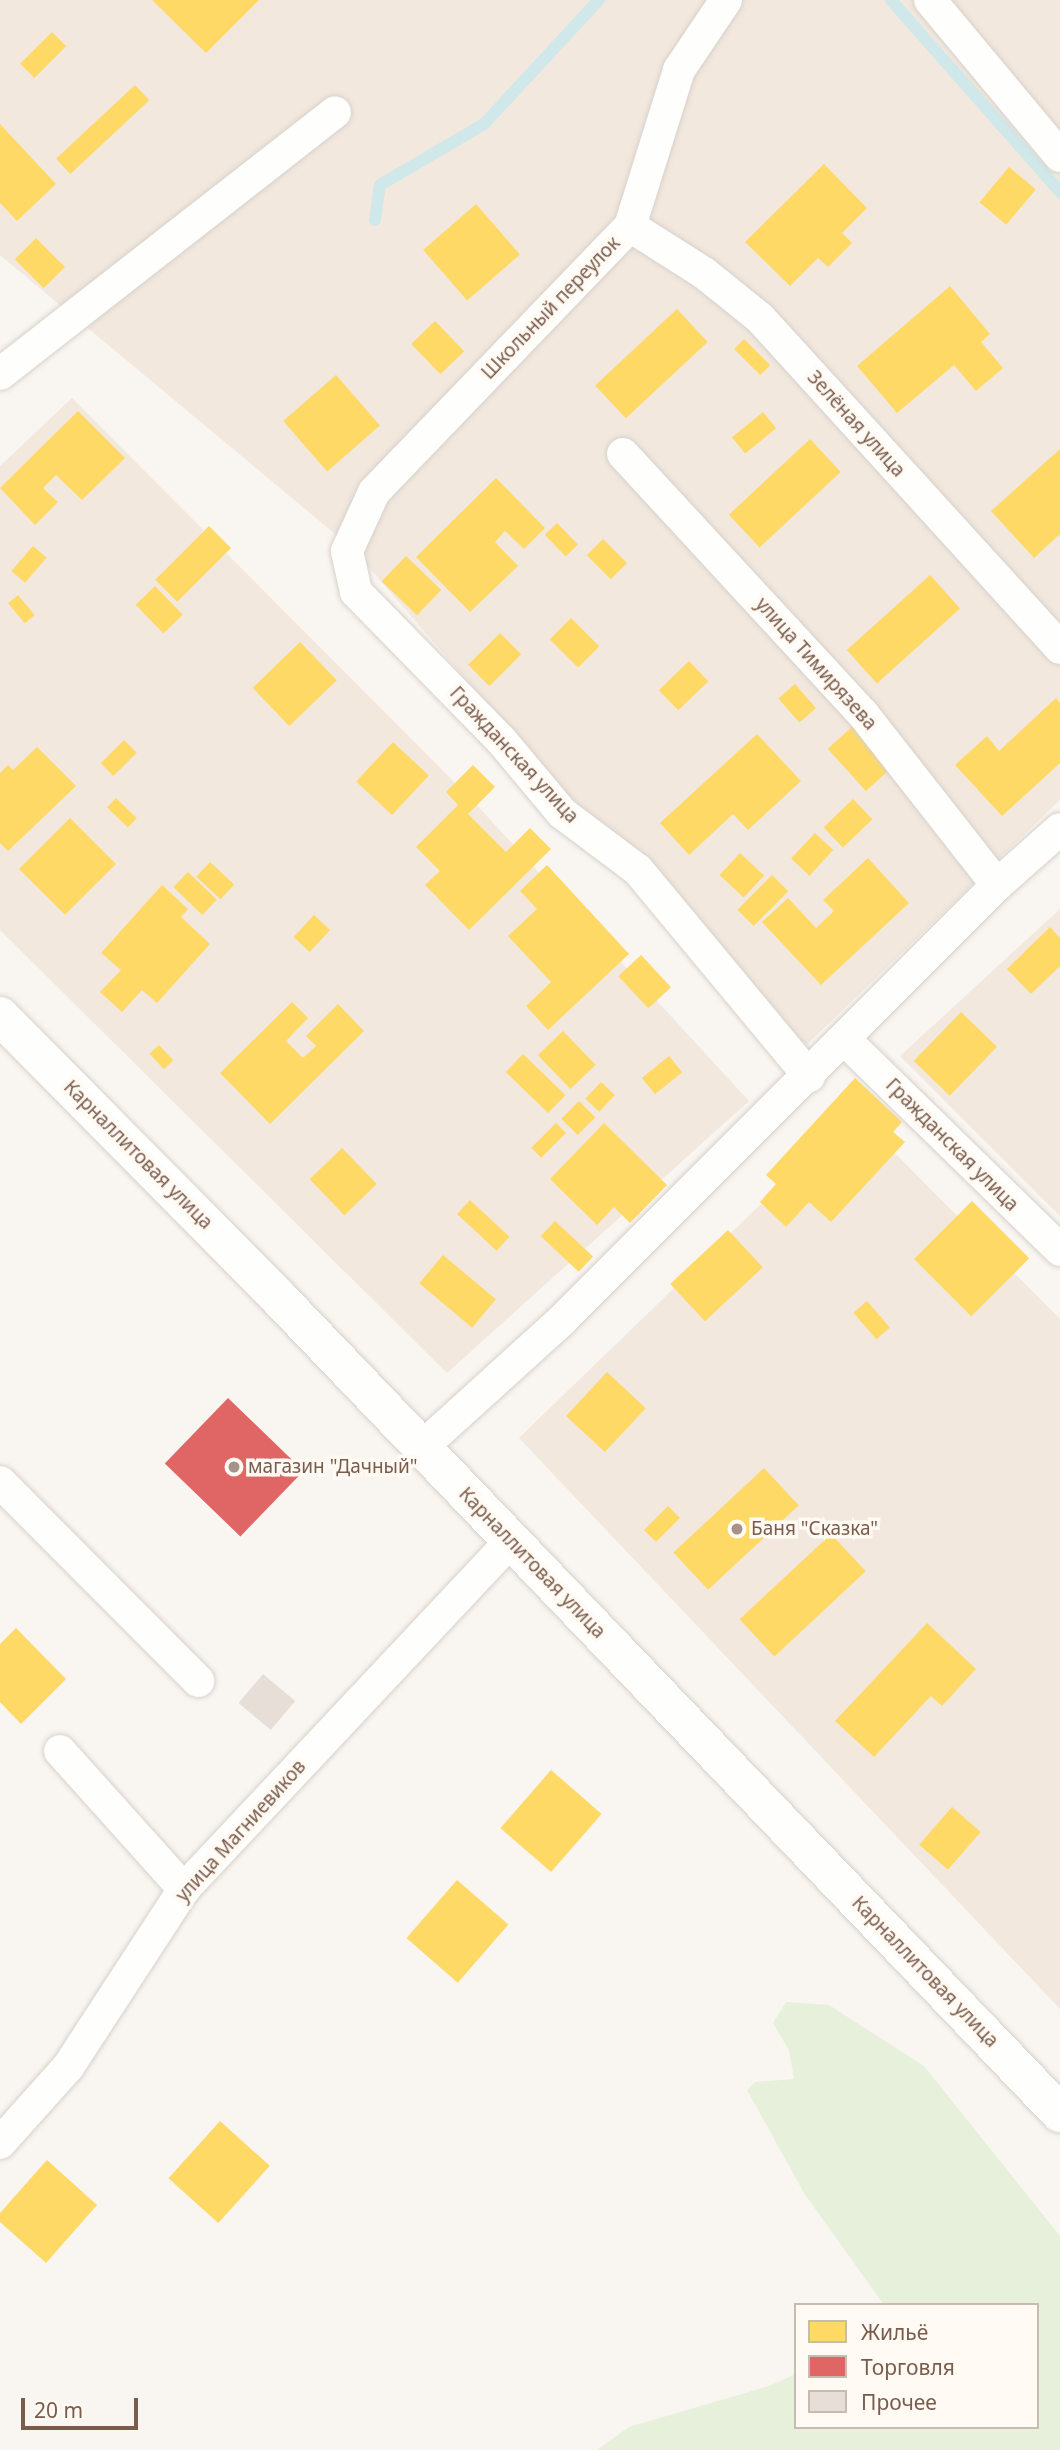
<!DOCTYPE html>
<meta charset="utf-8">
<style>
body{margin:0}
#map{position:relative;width:1060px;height:2450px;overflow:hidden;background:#f9f5f0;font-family:"Noto Sans",sans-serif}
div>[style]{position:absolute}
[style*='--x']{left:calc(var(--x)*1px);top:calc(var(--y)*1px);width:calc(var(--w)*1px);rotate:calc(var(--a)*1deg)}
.residential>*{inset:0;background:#f2e8de}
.green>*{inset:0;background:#e7f0db}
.homes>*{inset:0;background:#ffd966;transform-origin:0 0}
.shops>*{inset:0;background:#e06666;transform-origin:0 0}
.stream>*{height:12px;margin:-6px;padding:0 6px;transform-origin:6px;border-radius:6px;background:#d0e8ea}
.building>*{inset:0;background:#e6ded7;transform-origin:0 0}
.roads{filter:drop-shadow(0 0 2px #d7d1cb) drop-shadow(0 0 2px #d7d1cb)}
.street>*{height:32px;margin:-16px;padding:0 16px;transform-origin:16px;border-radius:16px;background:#fefefd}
.secondary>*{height:38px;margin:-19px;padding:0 19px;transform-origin:19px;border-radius:19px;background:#fefefd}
.dots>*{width:19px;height:19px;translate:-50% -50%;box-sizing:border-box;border:4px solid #fffaf3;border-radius:50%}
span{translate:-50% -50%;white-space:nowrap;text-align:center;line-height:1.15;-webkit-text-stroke:7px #fffaf3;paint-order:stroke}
.street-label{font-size:19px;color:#7a5c4d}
.poi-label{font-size:19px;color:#7a5c4d}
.left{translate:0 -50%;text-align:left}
.legend{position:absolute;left:794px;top:2303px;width:245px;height:126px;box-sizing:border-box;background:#fffaf3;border:2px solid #cabbb1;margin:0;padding:9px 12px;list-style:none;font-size:21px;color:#7a5c4d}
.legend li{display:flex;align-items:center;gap:14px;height:35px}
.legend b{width:35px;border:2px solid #cabbb1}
.scale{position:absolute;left:21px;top:2398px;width:117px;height:32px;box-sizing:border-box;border:4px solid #7a5c4d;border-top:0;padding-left:9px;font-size:21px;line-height:24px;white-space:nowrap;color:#7a5c4d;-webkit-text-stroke:5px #fffaf3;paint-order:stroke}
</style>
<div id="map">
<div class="residential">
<div style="clip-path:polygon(0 0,1060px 0,1060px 800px,794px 1057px,352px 548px,0 255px)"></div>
<div style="clip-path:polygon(72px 398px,472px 800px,749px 1101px,447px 1373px,0 930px,0 466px)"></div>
<div style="clip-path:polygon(1060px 909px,1060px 1216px,900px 1056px)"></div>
<div style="clip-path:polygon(855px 1113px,1060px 1319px,1060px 2009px,519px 1438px)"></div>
</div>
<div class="green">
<div style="clip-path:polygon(786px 2002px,829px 2005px,924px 2066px,1060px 2236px,1060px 2450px,597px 2450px,629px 2427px,769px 2386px,796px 2374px,796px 2427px,1037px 2427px,1037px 2305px,884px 2305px,804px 2193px,747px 2090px,755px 2082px,794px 2079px,789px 2050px,773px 2023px)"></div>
</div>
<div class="homes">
<div style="clip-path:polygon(152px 0,259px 0,206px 53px)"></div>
<div style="left:52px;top:32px;width:20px;height:45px;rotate:45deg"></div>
<div style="left:135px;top:85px;width:21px;height:108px;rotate:47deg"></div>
<div style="clip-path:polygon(0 124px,56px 184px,17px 221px,0 203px)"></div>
<div style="clip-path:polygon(824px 164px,867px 208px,842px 233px,852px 243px,828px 267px,818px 258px,790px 286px,745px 242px)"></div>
<div style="left:1009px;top:167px;width:35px;height:46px;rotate:40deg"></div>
<div style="left:476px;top:204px;width:67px;height:70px;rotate:49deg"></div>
<div style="left:36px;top:238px;width:41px;height:30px;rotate:45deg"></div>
<div style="clip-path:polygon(950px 286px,990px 334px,981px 342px,1003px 368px,976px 391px,954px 365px,897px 413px,857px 366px)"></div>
<div style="left:677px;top:309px;width:45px;height:112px;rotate:47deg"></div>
<div style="left:435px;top:321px;width:42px;height:33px;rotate:46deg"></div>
<div style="left:744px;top:339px;width:37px;height:14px;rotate:45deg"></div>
<div style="left:336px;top:375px;width:67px;height:70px;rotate:49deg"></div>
<div style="clip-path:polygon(78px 411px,125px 458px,82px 500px,56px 475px,43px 488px,58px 502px,35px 525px,0 488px)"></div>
<div style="left:763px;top:412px;width:21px;height:40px;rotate:51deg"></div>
<div style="left:810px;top:439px;width:45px;height:111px;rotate:47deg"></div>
<div style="clip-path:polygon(1060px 449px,1060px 534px,1034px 558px,991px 511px)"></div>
<div style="clip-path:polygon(496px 478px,545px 528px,524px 549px,505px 531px,495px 542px,518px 566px,470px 612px,416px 557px)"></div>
<div style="left:557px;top:523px;width:30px;height:17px;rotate:46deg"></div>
<div style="left:209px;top:526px;width:31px;height:76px;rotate:45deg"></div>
<div style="left:603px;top:539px;width:34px;height:23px;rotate:45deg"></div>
<div style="left:33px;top:546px;width:18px;height:33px;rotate:41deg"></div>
<div style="left:406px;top:556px;width:49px;height:35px;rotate:44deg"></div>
<div style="left:930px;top:575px;width:45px;height:112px;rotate:48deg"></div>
<div style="left:155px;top:586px;width:40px;height:27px;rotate:46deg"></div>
<div style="left:18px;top:595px;width:26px;height:13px;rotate:50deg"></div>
<div style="left:571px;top:618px;width:40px;height:30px;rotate:45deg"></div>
<div style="left:500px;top:633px;width:30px;height:45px;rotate:45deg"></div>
<div style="left:300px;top:642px;width:53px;height:66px;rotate:46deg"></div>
<div style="left:689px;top:661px;width:28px;height:42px;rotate:46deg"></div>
<div style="left:795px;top:684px;width:32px;height:22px;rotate:49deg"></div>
<div style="clip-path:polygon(1056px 698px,1060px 703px,1060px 763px,1002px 816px,955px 765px,987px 736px,999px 751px)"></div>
<div style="left:853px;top:726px;width:57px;height:34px;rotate:48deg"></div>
<div style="clip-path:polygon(757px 734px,801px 781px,748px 830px,733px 814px,689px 855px,660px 823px)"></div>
<div style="left:124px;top:740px;width:18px;height:33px;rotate:45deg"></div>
<div style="left:393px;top:742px;width:49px;height:54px;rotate:43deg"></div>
<div style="clip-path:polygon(37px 747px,76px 786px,8px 851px,0 843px,0 773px,8px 765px,13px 770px)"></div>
<div style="clip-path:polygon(473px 765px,495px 787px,468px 814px,506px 852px,530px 828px,551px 849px,469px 930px,425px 885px,440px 871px,416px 847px,458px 805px,446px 792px)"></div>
<div style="left:116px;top:798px;width:29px;height:13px;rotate:44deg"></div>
<div style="left:853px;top:799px;width:28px;height:41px;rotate:46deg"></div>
<div style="left:70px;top:818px;width:65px;height:72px;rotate:45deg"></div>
<div style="left:815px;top:833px;width:25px;height:35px;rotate:43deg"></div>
<div style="left:740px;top:853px;width:33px;height:30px;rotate:43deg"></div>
<div style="clip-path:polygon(868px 858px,909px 903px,821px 985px,762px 922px,788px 898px,816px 928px,834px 911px,823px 900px)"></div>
<div style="left:210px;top:862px;width:33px;height:20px;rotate:43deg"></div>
<div style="clip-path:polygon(547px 865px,629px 954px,548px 1030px,526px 1006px,551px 982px,508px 936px,537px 909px,520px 891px)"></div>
<div style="left:188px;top:872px;width:40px;height:21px;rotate:44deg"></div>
<div style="left:772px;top:875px;width:23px;height:49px;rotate:45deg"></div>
<div style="clip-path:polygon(162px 885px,188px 909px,181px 917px,210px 944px,157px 1003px,142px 990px,122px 1012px,100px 992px,121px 970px,101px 953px)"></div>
<div style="left:314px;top:915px;width:22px;height:30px;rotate:43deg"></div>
<div style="clip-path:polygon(1050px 927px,1060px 938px,1060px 966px,1031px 994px,1007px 969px)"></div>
<div style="left:641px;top:955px;width:44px;height:31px;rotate:47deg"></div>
<div style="clip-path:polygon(292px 1002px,308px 1018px,286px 1041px,303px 1058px,316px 1046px,306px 1036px,338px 1004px,364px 1031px,270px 1124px,220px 1073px)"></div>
<div style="left:961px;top:1012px;width:50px;height:68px;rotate:44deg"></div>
<div style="left:563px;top:1031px;width:47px;height:35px;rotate:46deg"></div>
<div style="left:159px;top:1045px;width:21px;height:13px;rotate:47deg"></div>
<div style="left:523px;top:1054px;width:59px;height:25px;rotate:44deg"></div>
<div style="left:669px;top:1056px;width:21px;height:35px;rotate:51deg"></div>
<div style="clip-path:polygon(855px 1078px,902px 1122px,893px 1132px,905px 1142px,831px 1222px,809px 1202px,786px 1227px,760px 1202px,776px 1184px,766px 1175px)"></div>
<div style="left:601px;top:1082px;width:19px;height:23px;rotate:43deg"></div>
<div style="left:579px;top:1101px;width:23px;height:25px;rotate:45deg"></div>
<div style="left:556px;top:1123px;width:14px;height:35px;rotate:45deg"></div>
<div style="clip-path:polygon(604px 1123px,667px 1185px,630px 1223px,614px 1207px,597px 1225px,550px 1179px)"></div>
<div style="left:342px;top:1148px;width:50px;height:45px;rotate:46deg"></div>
<div style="left:470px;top:1200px;width:54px;height:19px;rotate:43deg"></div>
<div style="left:972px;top:1201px;width:81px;height:82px;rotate:45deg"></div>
<div style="left:555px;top:1221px;width:52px;height:21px;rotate:43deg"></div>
<div style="left:728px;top:1230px;width:51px;height:79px;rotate:47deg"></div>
<div style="left:443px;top:1255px;width:69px;height:37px;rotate:40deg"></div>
<div style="left:867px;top:1301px;width:35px;height:18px;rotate:49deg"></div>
<div style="left:607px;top:1372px;width:53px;height:60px;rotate:43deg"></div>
<div style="left:764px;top:1468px;width:51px;height:124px;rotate:47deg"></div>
<div style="left:668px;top:1506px;width:17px;height:34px;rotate:45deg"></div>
<div style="left:831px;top:1534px;width:51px;height:125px;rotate:47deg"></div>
<div style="clip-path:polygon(927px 1623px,976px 1669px,942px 1706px,931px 1696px,874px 1757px,835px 1721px)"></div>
<div style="clip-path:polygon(16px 1628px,66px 1679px,21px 1724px,0 1702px,0 1644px)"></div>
<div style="left:551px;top:1770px;width:67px;height:77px;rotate:41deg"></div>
<div style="left:952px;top:1807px;width:38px;height:50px;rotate:41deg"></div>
<div style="left:457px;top:1880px;width:68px;height:77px;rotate:41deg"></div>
<div style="left:220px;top:2121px;width:67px;height:77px;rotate:42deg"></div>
<div style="clip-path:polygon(47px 2160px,97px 2205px,46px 2263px,0 2222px,0 2213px)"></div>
</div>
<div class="shops">
<div style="left:228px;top:1398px;width:105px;height:91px;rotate:44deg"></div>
</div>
<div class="stream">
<div style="--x:891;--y:0;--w:256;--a:48.6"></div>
<div style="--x:375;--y:220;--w:35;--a:-82"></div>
<div style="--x:380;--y:185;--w:121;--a:-30.4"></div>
<div style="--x:484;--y:124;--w:169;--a:-47.2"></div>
</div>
<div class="building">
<div style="left:263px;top:1674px;width:42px;height:38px;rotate:40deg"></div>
</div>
<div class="roads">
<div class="street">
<div style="--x:726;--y:0;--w:84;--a:123.9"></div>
<div style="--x:679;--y:70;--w:164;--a:107.4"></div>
<div style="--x:630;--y:226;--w:369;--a:133.9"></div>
<div style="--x:374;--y:492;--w:65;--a:114.6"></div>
<div style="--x:347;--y:551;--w:42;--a:77.6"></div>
<div style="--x:356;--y:592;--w:207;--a:45.6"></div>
<div style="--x:501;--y:740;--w:95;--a:50.1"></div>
<div style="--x:562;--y:813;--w:95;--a:36.9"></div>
<div style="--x:638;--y:870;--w:268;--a:50.3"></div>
<div style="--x:930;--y:0;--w:203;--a:50.2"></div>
<div style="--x:630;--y:226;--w:88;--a:32.4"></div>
<div style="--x:704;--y:273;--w:72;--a:38.8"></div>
<div style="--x:760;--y:318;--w:446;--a:47.7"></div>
<div style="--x:0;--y:374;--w:425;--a:-38"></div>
<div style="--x:623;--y:454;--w:354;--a:47.3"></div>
<div style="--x:863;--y:714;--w:217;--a:51.9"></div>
<div style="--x:845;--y:1040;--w:301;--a:44.3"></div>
<div style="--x:421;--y:1448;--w:189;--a:-42.2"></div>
<div style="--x:561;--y:1321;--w:617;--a:-45"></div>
<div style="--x:997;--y:885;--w:84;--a:-41.6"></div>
<div style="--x:0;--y:1482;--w:281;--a:45.1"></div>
<div style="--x:60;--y:1751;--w:186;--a:48.1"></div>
<div style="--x:0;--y:2143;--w:102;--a:-48.2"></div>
<div style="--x:68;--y:2067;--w:212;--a:-56.9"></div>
<div style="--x:184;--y:1889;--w:478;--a:-46.8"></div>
</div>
<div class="secondary">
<div style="--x:0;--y:1016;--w:392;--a:45.3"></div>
<div style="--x:276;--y:1295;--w:1133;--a:46.22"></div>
</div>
</div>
<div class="dots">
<div style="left:234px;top:1467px;background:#a69286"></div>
<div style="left:737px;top:1529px;background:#a69286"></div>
</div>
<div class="street-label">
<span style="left:551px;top:308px;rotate:-46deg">Школьный переулок</span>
<span style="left:856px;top:424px;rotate:48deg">Зелёная улица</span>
<span style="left:816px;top:664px;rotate:48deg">улица Тимирязева</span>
<span style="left:514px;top:755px;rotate:47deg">Гражданская улица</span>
<span style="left:952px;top:1145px;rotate:45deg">Гражданская улица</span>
<span style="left:138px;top:1155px;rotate:45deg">Карналлитовая улица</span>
<span style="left:532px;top:1563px;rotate:46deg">Карналлитовая улица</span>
<span style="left:241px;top:1831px;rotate:-48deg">улица Магниевиков</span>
<span style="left:925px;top:1972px;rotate:46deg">Карналлитовая улица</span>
</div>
<div class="poi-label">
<span class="left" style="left:248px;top:1467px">магазин "Дачный"</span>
<span class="left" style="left:751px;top:1529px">Баня "Сказка"</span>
</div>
<ul class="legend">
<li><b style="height:19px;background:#ffd966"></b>Жильё</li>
<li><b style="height:19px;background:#e06666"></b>Торговля</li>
<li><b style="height:19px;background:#e6ded7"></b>Прочее</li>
</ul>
<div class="scale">20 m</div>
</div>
